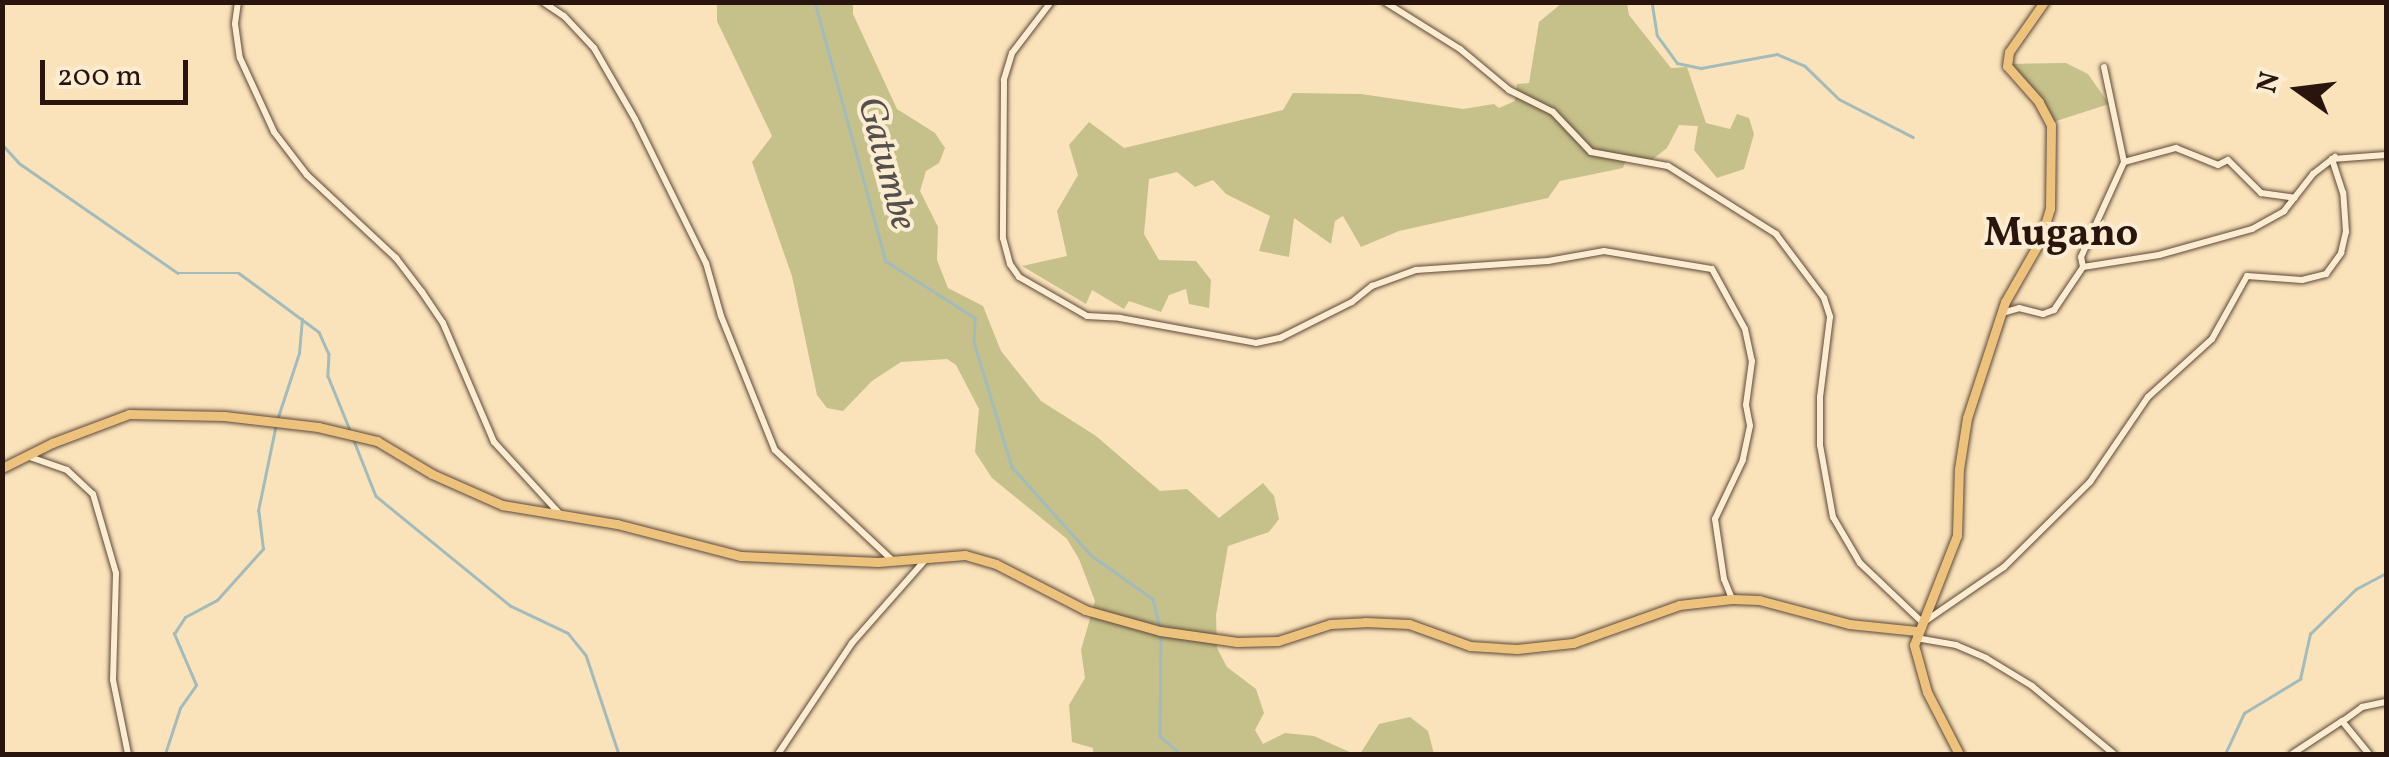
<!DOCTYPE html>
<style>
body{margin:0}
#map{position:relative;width:2389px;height:757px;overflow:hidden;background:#fae3ba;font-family:Vollkorn,serif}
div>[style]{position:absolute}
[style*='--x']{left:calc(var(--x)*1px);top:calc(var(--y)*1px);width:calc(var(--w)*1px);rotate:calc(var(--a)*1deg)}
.green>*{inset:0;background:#c6c18a}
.stream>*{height:2.5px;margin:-1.25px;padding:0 1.25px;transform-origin:1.25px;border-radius:1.25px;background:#a4bbbb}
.roads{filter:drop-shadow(0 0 2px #5e4839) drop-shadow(0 0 2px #5e4839)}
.minor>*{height:6px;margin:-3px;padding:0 3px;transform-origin:3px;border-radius:3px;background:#fcedd2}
.major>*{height:9px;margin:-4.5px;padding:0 4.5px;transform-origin:4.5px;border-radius:4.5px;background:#edc27d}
span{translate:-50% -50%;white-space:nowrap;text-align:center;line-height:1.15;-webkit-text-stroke:8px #fcedd2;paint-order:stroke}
.water-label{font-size:38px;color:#554f4b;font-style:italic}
.quarter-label{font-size:40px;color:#2a150e;font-weight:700}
.frame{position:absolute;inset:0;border:5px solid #2a150e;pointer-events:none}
.north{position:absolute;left:2249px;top:40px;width:100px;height:100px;-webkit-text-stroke:8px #fcedd2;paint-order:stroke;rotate:284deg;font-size:28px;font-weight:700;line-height:40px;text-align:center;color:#2a150e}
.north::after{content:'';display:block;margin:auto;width:35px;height:45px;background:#2a150e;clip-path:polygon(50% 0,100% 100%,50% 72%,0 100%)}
.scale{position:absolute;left:40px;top:60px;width:148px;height:45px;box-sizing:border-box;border:5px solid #2a150e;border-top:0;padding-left:12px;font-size:30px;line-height:35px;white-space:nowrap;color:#2a150e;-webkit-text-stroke:8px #fcedd2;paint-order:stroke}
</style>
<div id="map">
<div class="green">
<div style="clip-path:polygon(717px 3px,853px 3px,853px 14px,897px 109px,935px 133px,945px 148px,939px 163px,926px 171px,920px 191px,938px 227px,937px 260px,948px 288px,983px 306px,1001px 351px,1041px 401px,1096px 436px,1160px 491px,1187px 489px,1219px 518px,1263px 483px,1274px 496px,1279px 519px,1269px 532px,1228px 546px,1216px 615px,1217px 648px,1227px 667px,1256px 689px,1264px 713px,1255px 730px,1263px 744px,1285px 733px,1314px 736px,1354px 754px,1093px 754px,1093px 748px,1072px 742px,1069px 705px,1085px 678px,1081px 650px,1095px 601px,1079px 559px,1067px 539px,992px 478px,975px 452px,979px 409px,956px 365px,947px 359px,901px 362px,872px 381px,843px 411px,827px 408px,817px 395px,792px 276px,752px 162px,772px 136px,717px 21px)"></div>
<div style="clip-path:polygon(1562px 3px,1627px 3px,1629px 15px,1671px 68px,1687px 67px,1706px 123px,1730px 129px,1737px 114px,1749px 118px,1754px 134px,1744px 169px,1717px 178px,1694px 150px,1698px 126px,1679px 125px,1667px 148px,1653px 159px,1626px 160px,1623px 168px,1560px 181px,1548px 198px,1399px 231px,1361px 247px,1343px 216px,1335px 221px,1331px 244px,1294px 218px,1289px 257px,1259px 251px,1270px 216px,1226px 194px,1213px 180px,1195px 187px,1177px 172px,1149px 179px,1144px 234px,1159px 260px,1196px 261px,1211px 280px,1209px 308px,1189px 304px,1186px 289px,1169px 295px,1161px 312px,1129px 301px,1124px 309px,1092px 290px,1086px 304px,1022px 266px,1067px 256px,1057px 211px,1078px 175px,1069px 145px,1089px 122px,1124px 148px,1283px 110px,1293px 93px,1361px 94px,1463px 109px,1494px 104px,1499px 108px,1515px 101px,1517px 84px,1529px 83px,1539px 22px)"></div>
<div style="clip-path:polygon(2066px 63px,2088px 74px,2109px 104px,2050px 123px,2009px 64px)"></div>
<div style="clip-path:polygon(1410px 717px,1428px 731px,1434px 754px,1360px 754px,1379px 724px)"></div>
</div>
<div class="stream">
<div style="--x:815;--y:2;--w:269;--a:74.7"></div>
<div style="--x:886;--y:261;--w:106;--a:32.6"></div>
<div style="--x:975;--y:318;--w:24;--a:92"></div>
<div style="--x:974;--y:342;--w:131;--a:73.1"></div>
<div style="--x:1012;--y:467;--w:118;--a:48.1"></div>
<div style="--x:1091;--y:555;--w:76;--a:35.4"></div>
<div style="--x:1153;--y:599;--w:30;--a:76"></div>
<div style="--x:1652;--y:2;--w:33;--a:81"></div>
<div style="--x:1657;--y:35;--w:34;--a:54"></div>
<div style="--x:1677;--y:63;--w:25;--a:12"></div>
<div style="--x:1701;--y:68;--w:77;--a:-10.4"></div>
<div style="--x:1777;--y:54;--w:30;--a:23"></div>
<div style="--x:1805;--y:66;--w:47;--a:44.1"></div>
<div style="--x:1839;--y:99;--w:83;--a:27.2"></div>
<div style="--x:2;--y:144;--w:25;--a:48"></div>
<div style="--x:19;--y:163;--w:193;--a:34.7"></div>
<div style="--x:178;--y:273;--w:61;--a:0"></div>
<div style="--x:239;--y:273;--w:99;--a:36.4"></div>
<div style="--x:319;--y:332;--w:24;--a:66"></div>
<div style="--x:329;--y:354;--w:22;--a:93"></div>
<div style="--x:328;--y:376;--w:58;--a:67.8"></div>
<div style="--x:278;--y:417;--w:67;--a:-71.8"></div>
<div style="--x:299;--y:353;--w:34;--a:-85"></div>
<div style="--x:353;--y:438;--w:62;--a:68.4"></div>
<div style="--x:376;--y:496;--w:174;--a:39.2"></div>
<div style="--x:511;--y:606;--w:63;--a:25.3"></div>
<div style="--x:568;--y:633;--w:28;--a:51"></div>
<div style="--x:586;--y:655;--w:104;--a:71.6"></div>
<div style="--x:1161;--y:636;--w:100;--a:90.6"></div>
<div style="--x:1160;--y:736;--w:28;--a:41"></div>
<div style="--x:165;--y:754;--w:48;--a:-71.9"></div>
<div style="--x:180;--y:708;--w:28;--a:-55"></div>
<div style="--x:196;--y:685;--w:56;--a:-113.3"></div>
<div style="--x:174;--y:634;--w:20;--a:-57"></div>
<div style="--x:185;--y:617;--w:36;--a:-28"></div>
<div style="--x:217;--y:600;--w:69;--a:-48"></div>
<div style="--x:263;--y:549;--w:38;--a:-97"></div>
<div style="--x:258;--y:511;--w:89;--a:-78.3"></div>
<div style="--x:2225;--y:754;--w:45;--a:-65.1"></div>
<div style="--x:2244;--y:713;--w:66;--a:-31.3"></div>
<div style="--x:2300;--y:679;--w:46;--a:-77.5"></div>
<div style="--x:2310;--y:634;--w:64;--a:-44.4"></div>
<div style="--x:2356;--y:589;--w:34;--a:-28"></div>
</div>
<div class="roads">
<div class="minor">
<div style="--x:238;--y:2;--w:22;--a:98"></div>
<div style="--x:235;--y:24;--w:34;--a:82"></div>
<div style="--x:240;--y:58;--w:81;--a:65.3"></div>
<div style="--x:274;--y:132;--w:54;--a:52.5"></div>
<div style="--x:307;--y:175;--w:122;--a:43"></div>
<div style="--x:396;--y:258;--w:43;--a:52.6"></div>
<div style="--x:422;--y:292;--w:37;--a:56"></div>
<div style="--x:443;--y:323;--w:129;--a:66.8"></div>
<div style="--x:494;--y:442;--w:96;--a:47.5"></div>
<div style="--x:543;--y:2;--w:25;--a:34"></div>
<div style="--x:564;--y:16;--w:44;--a:46.8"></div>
<div style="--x:594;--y:48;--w:82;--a:60"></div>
<div style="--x:635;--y:119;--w:161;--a:63.8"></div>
<div style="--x:706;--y:263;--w:55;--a:74.2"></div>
<div style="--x:721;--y:316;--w:144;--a:68.1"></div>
<div style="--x:775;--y:450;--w:162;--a:43.2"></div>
<div style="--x:1051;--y:2;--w:64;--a:127.4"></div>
<div style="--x:1012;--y:53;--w:28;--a:107"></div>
<div style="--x:1004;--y:80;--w:158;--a:90.4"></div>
<div style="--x:1003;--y:238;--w:27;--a:75"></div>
<div style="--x:1010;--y:264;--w:16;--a:55"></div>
<div style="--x:1019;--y:277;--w:78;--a:29.8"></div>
<div style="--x:1087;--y:316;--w:33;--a:3"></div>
<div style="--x:1120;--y:318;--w:138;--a:10.4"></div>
<div style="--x:1256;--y:343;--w:25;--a:-12"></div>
<div style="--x:1280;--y:338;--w:80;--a:-26.6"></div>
<div style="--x:1352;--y:302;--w:26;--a:-39"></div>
<div style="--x:1372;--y:286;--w:47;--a:-20"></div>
<div style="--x:1416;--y:270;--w:132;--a:-3.9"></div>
<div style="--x:1548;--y:261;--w:57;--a:-10.1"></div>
<div style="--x:1604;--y:251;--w:109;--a:9.5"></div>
<div style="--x:1712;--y:269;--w:68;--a:61.2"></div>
<div style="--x:1745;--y:329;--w:33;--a:78"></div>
<div style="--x:1752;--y:361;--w:44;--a:97.8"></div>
<div style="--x:1746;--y:405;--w:21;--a:79"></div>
<div style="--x:1750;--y:426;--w:35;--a:102"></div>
<div style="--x:1743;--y:460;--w:65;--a:115.4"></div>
<div style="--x:1715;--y:519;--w:61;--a:81.5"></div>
<div style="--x:1724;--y:579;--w:22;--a:68"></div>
<div style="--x:1385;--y:2;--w:89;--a:32.1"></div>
<div style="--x:1460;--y:49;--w:64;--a:39.9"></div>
<div style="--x:1509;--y:90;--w:49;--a:26.6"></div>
<div style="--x:1553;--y:112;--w:55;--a:46.5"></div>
<div style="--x:1591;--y:152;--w:78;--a:10.3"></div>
<div style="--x:1668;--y:166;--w:128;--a:32.2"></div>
<div style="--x:1776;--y:234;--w:80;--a:53.1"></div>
<div style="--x:1824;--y:298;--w:20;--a:72"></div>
<div style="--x:1830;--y:317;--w:81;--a:97.1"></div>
<div style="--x:1820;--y:397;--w:48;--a:90"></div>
<div style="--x:1820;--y:445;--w:73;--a:79.8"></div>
<div style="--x:1833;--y:517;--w:53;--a:59.6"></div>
<div style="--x:1860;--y:563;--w:84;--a:43.6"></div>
<div style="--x:2124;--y:162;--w:54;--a:-15.1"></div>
<div style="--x:2176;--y:148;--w:45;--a:22"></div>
<div style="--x:2218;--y:165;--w:11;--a:-27"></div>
<div style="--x:2228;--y:160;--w:47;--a:45"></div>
<div style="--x:2261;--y:193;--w:34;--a:8"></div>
<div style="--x:2083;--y:267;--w:10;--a:-101"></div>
<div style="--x:2081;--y:257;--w:104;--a:-65.6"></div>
<div style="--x:2124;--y:162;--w:97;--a:-101.9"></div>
<div style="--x:2002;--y:313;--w:18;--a:-16"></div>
<div style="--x:2019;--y:308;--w:25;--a:14"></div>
<div style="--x:2043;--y:314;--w:12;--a:-20"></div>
<div style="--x:2054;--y:310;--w:52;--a:-56"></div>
<div style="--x:2083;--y:267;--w:77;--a:-9"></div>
<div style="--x:2159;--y:255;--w:97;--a:-15.6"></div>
<div style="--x:2252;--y:229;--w:37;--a:-29"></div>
<div style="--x:2284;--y:211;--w:47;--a:-51.9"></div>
<div style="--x:2313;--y:174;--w:28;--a:-38"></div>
<div style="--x:27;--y:456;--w:42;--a:19.3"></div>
<div style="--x:67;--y:470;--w:35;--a:43"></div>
<div style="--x:93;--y:494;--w:82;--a:73.8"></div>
<div style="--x:116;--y:573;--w:107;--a:91.6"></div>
<div style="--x:113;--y:680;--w:76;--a:78.5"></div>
<div style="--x:1924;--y:622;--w:97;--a:-34.5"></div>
<div style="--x:2004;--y:567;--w:121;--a:-44.7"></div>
<div style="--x:2090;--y:482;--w:103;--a:-55.7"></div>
<div style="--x:2148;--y:397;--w:86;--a:-42.2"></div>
<div style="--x:2212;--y:339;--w:72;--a:-60.9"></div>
<div style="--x:2247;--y:276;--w:55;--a:4.2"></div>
<div style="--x:2302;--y:280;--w:25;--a:-14"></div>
<div style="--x:2326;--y:274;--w:26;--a:-54"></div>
<div style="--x:2341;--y:253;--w:22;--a:-77"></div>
<div style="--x:2346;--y:232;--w:39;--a:-94"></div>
<div style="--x:2343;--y:193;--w:36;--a:-108"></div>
<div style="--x:2332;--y:159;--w:54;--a:-4.2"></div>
<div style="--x:1916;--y:638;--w:41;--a:9.9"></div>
<div style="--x:1956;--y:645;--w:33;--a:23"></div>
<div style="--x:1986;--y:658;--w:54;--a:31.3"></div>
<div style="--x:2032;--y:686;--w:107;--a:39.7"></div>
<div style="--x:2343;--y:721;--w:24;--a:-36"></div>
<div style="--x:2362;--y:707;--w:25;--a:-12"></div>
<div style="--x:778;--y:754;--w:133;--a:-56.3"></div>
<div style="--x:852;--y:643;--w:113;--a:-48.6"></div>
<div style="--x:2292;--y:754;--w:60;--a:-33.4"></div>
<div style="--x:2342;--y:721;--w:43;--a:50.7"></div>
</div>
<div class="major">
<div style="--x:2;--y:468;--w:56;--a:-26.6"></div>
<div style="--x:52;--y:443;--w:82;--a:-20.6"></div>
<div style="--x:129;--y:414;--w:95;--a:1.2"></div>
<div style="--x:224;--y:416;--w:95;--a:6.7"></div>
<div style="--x:318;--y:427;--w:61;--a:13.3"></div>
<div style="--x:377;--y:441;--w:64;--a:31"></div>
<div style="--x:432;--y:474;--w:77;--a:23.9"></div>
<div style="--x:502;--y:505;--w:117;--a:9.4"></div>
<div style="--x:617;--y:524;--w:128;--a:14.5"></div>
<div style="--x:741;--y:556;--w:137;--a:2.5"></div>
<div style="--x:878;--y:562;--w:87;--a:-4.6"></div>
<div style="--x:965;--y:555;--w:32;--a:16"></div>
<div style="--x:996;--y:564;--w:100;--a:27.3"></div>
<div style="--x:1085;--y:610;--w:78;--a:15.6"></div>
<div style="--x:1160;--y:631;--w:78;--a:8.1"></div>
<div style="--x:1237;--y:642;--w:41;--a:-1.4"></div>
<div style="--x:1278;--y:641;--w:55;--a:-18.1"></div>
<div style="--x:1330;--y:624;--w:35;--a:-3"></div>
<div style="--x:1365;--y:622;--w:44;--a:2.6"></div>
<div style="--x:1409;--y:624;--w:65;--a:19.8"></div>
<div style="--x:1470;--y:646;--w:47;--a:3.7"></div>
<div style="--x:1517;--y:649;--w:56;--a:-6.1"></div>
<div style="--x:1573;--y:643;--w:113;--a:-19.7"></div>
<div style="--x:1679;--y:605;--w:53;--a:-6.5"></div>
<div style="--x:1732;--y:599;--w:27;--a:2"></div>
<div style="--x:1759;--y:600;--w:93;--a:14.9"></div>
<div style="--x:1849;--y:624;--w:68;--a:5.9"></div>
<div style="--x:1959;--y:754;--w:70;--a:-117.3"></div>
<div style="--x:1927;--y:692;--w:49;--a:-105.5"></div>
<div style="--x:1914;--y:645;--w:118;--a:-68.6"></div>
<div style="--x:1957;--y:535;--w:66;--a:-88.3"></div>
<div style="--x:1959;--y:469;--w:52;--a:-81.1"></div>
<div style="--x:1967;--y:418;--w:122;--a:-71.9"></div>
<div style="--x:2005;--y:302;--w:70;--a:-60.2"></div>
<div style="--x:2040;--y:241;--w:34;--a:-73"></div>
<div style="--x:2050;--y:209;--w:84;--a:-89.3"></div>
<div style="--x:2051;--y:125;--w:26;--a:-118"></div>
<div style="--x:2039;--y:102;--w:48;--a:-131.6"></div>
<div style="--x:2007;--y:66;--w:14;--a:-82"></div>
<div style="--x:2009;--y:52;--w:61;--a:-55"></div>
</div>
</div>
<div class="water-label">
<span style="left:885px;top:164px;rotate:75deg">Gatumbe</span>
</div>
<div class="quarter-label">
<span style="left:2061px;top:235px">Mugano</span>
</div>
<div class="frame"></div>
<div class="north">N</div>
<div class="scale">200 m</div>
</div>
